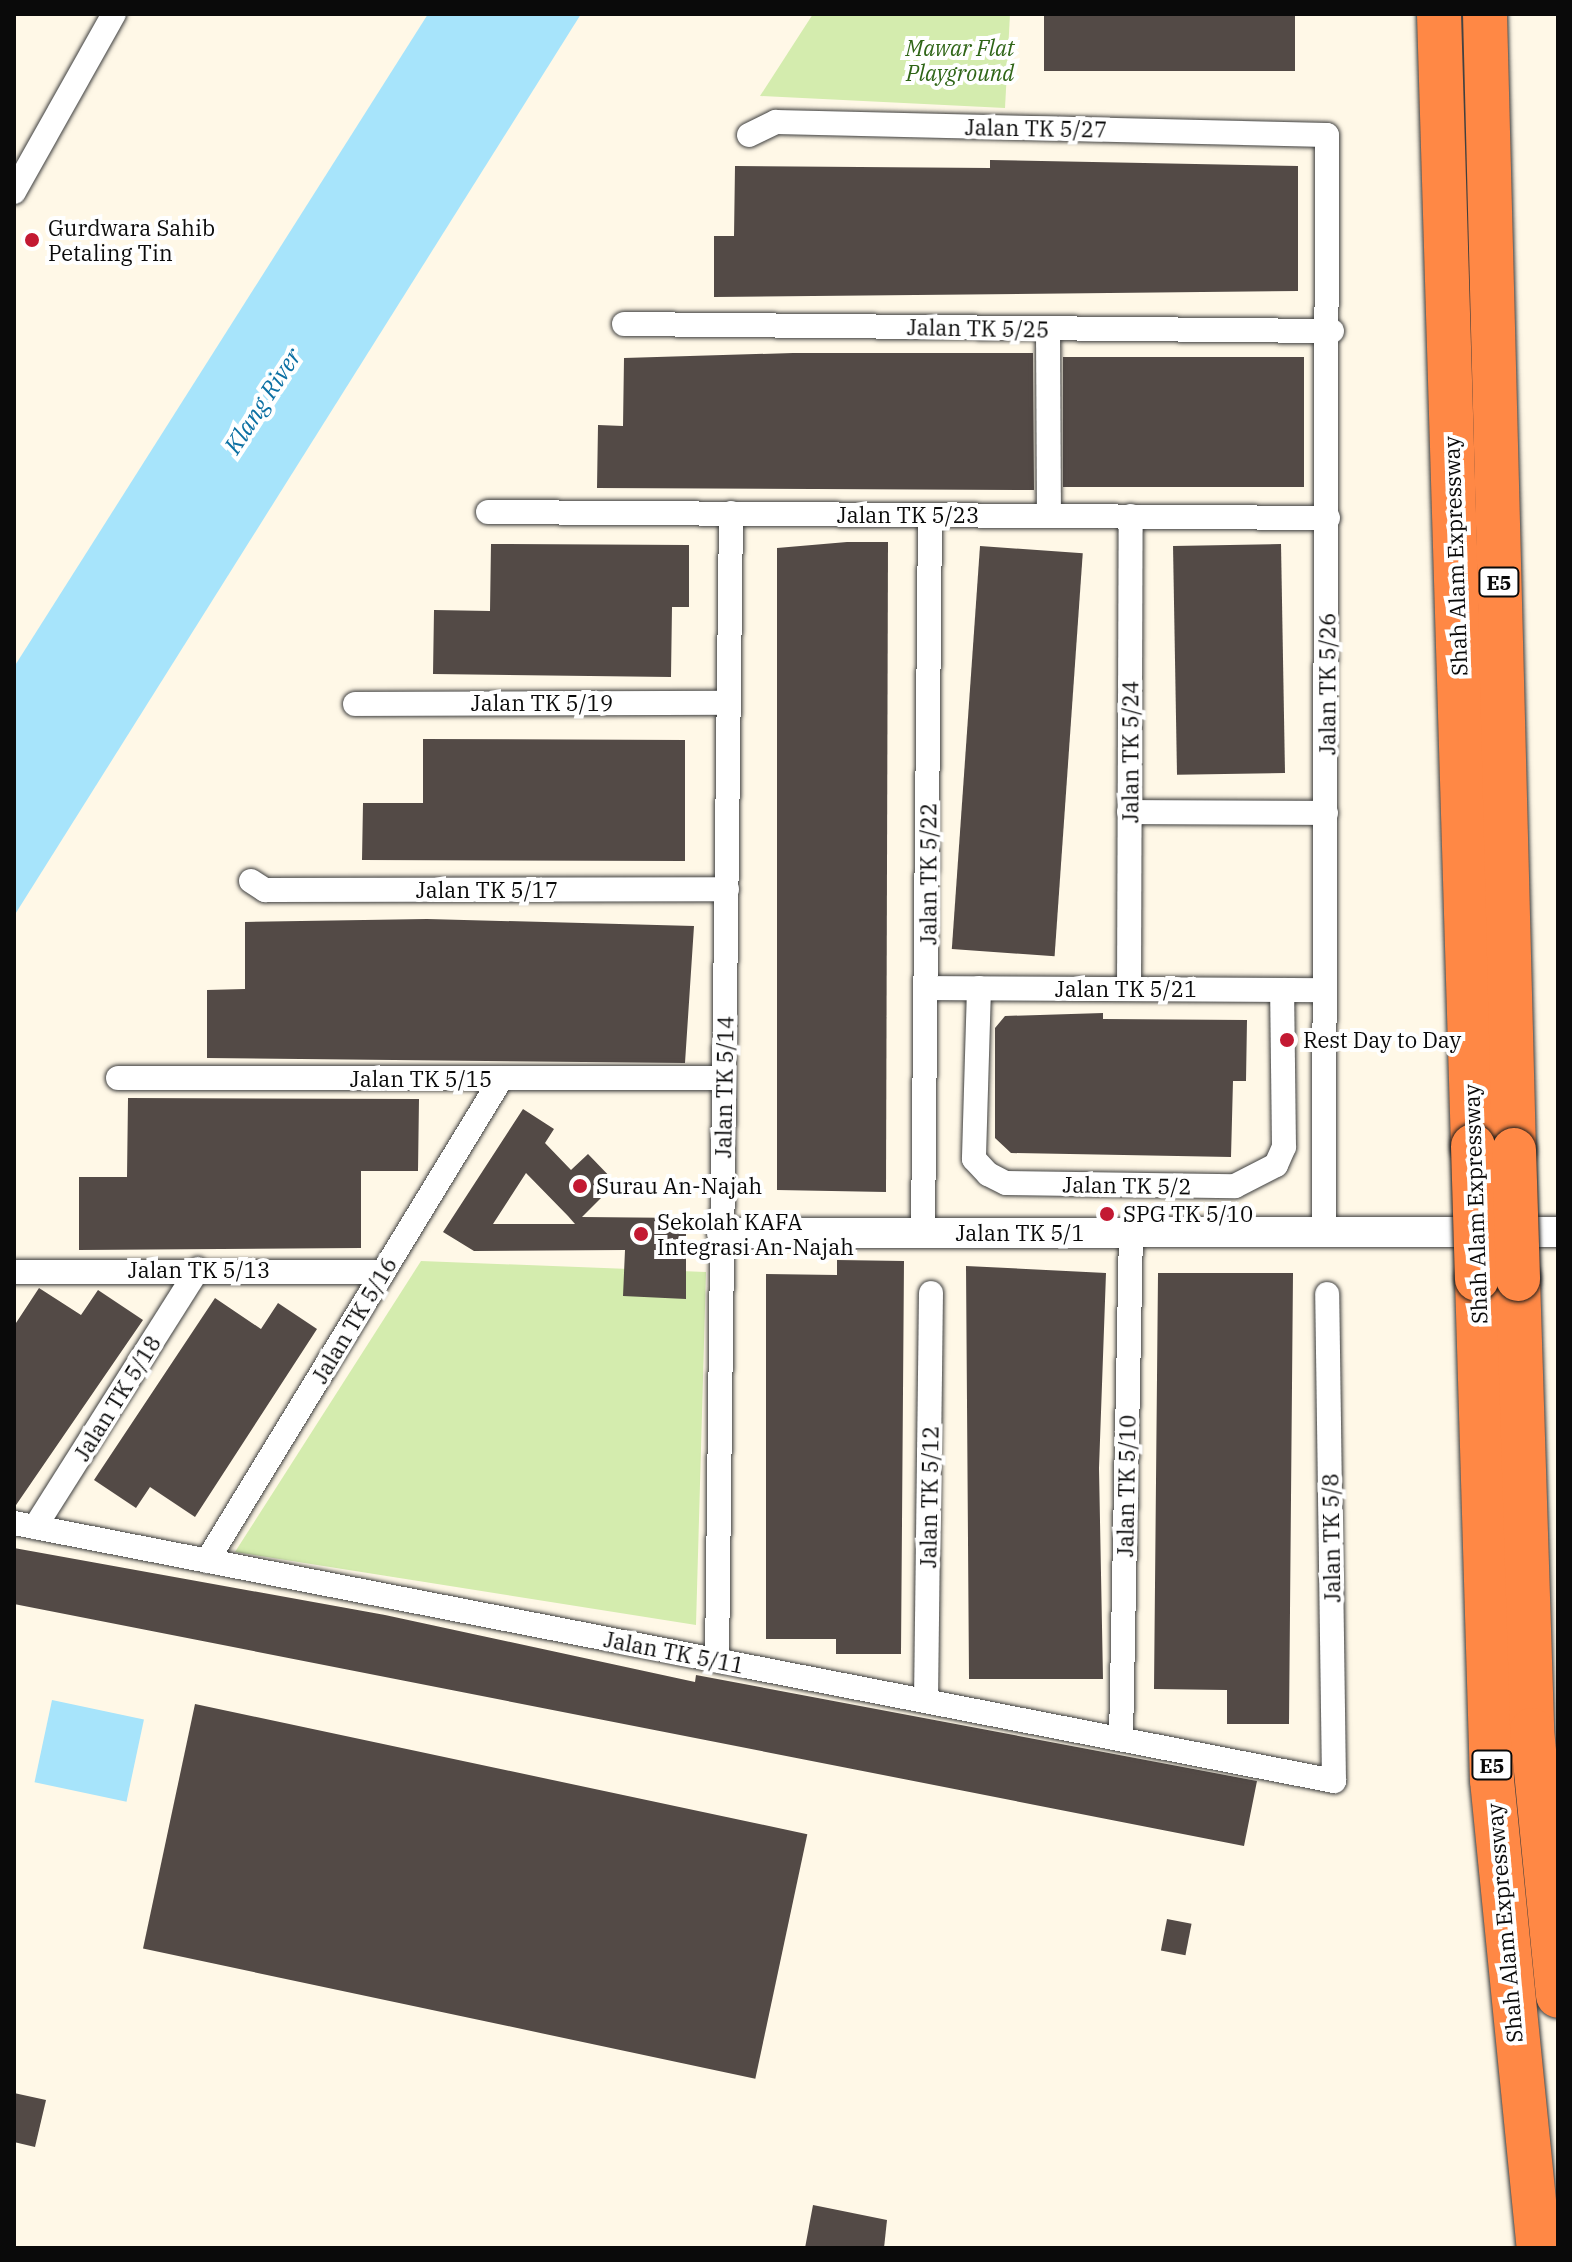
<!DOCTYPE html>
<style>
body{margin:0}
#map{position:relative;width:1572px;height:2262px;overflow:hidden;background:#fff8e7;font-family:"IBM Plex Serif",serif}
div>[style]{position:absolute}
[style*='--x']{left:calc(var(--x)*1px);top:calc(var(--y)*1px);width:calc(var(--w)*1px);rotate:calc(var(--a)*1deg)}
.green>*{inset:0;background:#d4ecae}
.water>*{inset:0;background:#a7e4fb;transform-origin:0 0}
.building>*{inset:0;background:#534a46;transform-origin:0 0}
.roads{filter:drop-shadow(0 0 2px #3d3d3d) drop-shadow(0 0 2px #3d3d3d)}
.minor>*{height:24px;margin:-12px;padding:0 12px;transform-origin:12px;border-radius:12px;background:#fff}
.tertiary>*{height:30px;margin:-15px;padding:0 15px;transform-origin:15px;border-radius:15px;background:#fff}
.motorway>*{height:44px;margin:-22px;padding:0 22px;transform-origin:22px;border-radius:22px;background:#ff8845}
.bridges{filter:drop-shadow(0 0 2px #1b1b1b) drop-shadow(0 0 2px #1b1b1b)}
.motorway-bridge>*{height:44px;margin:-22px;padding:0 22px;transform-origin:22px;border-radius:22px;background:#ff8845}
.dots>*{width:22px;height:22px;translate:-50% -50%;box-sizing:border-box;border:4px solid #fff;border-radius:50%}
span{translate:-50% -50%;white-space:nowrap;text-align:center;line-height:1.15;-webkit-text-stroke:8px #fff;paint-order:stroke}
.shield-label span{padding:2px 6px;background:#fff;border:2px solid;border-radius:6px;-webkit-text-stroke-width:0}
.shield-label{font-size:20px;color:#0a0a0a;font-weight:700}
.park-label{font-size:22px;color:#2f6517;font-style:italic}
.street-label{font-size:22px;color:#0a0a0a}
.poi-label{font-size:22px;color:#0a0a0a}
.left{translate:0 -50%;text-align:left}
.water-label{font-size:24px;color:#0c70a3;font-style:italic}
.frame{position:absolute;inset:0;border:16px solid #0a0a0a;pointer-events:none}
</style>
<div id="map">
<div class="green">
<div style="clip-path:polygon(813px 14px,1010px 14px,1005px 108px,760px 96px)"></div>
<div style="clip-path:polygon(421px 1261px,706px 1272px,696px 1625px,235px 1552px)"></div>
</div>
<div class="water">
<div style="clip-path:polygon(428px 14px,581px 14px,14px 916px,14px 667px)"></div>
<div style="left:52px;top:1700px;width:94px;height:84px;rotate:12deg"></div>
</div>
<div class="building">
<div style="left:1044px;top:14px;width:251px;height:57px"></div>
<div style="clip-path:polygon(990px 160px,1298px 166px,1298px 291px,714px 297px,714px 236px,734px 236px,735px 166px,990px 168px)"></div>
<div style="clip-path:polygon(793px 353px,1033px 353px,1034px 490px,597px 488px,598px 425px,623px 426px,624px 358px)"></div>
<div style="left:1063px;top:357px;width:241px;height:130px"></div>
<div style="clip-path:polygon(847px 542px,888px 542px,886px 1192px,777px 1190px,777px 548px)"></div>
<div style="clip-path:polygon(491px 544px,689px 545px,689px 607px,672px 607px,671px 677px,433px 674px,434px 610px,490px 611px)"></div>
<div style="left:1281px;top:544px;width:229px;height:108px;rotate:89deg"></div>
<div style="left:980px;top:546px;width:103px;height:404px;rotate:4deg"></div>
<div style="clip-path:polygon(423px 739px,685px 740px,685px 861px,362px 860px,363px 803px,423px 803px)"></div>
<div style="clip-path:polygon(427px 919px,694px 926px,685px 1063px,207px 1058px,207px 990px,245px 989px,245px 922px)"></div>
<div style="clip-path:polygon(1103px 1013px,1103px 1019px,1247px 1020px,1246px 1081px,1233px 1081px,1231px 1157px,1011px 1153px,995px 1138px,995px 1028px,1005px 1016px)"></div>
<div style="clip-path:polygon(128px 1098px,419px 1099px,418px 1171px,361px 1171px,361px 1248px,79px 1250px,79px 1177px,127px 1177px)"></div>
<div style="clip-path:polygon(evenodd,523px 1109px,554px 1129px,545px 1143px,571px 1170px,588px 1154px,616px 1183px,582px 1217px,686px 1218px,686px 1299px,623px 1296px,625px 1250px,474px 1251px,443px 1232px,523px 1109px,526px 1173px,568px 1216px,575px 1224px,493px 1224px,526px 1173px)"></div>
<div style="clip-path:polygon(837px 1260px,904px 1261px,901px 1654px,836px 1654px,836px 1639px,766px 1639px,766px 1274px,837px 1275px)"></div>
<div style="clip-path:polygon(966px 1266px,1106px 1273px,1099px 1468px,1103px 1679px,969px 1679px)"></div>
<div style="clip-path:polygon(1158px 1273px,1293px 1273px,1289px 1724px,1227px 1724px,1227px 1690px,1154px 1689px)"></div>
<div style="clip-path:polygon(39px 1288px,81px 1315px,98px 1290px,143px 1320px,14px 1508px,14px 1326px)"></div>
<div style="clip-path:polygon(215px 1298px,261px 1329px,278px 1303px,317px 1329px,195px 1517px,150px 1487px,136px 1508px,94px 1480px)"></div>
<div style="clip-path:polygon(14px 1548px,385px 1615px,695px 1682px,696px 1675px,1257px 1781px,1244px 1846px,14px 1604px)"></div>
<div style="left:195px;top:1704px;width:626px;height:250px;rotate:12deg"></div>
<div style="left:1167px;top:1919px;width:25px;height:32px;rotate:11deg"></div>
<div style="clip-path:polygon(14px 2093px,46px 2100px,35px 2147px,14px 2142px)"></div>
<div style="clip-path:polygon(813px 2205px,887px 2220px,884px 2248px,805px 2248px)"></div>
</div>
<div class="roads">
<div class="minor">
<div style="--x:749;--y:135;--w:30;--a:-26"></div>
<div style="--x:776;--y:122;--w:551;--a:1.35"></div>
<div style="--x:1327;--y:135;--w:1098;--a:90.16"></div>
<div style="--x:14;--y:192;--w:204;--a:-60.7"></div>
<div style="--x:624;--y:324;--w:708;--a:0.57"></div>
<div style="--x:1048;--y:329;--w:187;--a:89.7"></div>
<div style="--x:488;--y:512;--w:840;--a:0.41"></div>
<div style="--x:355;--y:704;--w:374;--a:-0.2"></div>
<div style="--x:1129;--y:812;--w:197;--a:0.3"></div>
<div style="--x:251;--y:881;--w:17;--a:33"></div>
<div style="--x:265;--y:890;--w:462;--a:-0.1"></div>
<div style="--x:928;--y:988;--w:396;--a:0.3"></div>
<div style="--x:979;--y:988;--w:171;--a:91.7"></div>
<div style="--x:974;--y:1159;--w:21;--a:47"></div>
<div style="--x:988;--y:1174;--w:20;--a:27"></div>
<div style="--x:1006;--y:1183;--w:229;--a:0.8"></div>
<div style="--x:1235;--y:1186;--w:46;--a:-27.1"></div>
<div style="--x:1276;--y:1165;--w:20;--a:-66"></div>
<div style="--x:1284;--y:1147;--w:157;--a:-90.7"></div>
<div style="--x:1129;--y:989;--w:473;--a:-89.8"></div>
<div style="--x:118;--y:1078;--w:606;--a:0"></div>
<div style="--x:923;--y:1233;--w:718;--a:-89.44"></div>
<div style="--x:14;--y:1272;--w:369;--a:0"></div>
<div style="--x:14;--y:1523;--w:1345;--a:11.06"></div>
<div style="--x:1334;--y:1781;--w:487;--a:-90.8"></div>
<div style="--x:35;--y:1527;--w:305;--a:-57.7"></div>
<div style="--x:207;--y:1561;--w:565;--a:-58.62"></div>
<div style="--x:717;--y:1660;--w:1147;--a:-89.3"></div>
<div style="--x:926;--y:1701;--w:408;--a:-89.3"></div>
<div style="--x:1121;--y:1739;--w:506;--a:-88.87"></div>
</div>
<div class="tertiary">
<div style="--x:722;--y:1233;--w:836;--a:-0.07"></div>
</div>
<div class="motorway">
<div style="--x:1439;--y:14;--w:1133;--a:88.28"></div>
<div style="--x:1485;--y:14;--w:1136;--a:88.54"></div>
<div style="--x:1477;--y:1279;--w:501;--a:88.29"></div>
<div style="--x:1492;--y:1780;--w:470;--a:84.3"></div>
<div style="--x:1518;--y:1279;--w:451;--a:88.2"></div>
<div style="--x:1532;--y:1730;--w:267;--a:84.4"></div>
</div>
</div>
<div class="bridges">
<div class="motorway-bridge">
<div style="--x:1473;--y:1146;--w:133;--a:88.3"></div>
<div style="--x:1514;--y:1150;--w:129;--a:88.2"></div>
</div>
</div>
<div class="dots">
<div style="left:32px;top:240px;background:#c31932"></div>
<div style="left:1287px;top:1040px;background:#c31932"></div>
<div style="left:580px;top:1186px;background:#c31932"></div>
<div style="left:1107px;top:1214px;background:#c31932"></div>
<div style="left:641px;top:1234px;background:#c31932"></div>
</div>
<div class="shield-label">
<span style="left:1499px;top:582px">E5</span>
<span style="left:1492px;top:1765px">E5</span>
</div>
<div class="park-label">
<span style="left:960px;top:60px">Mawar Flat<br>Playground</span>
</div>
<div class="street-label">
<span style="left:1036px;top:128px;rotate:1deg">Jalan TK 5/27</span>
<span style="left:978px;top:328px;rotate:1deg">Jalan TK 5/25</span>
<span style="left:908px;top:515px">Jalan TK 5/23</span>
<span style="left:1455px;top:556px;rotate:-92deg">Shah Alam Expressway</span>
<span style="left:1327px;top:684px;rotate:-90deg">Jalan TK 5/26</span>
<span style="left:542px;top:703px">Jalan TK 5/19</span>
<span style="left:1130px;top:752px;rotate:-90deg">Jalan TK 5/24</span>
<span style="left:928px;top:874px;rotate:-90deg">Jalan TK 5/22</span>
<span style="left:487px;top:890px">Jalan TK 5/17</span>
<span style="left:1126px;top:989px">Jalan TK 5/21</span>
<span style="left:421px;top:1079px">Jalan TK 5/15</span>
<span style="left:724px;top:1087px;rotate:-89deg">Jalan TK 5/14</span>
<span style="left:1127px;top:1185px;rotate:1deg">Jalan TK 5/2</span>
<span style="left:1475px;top:1204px;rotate:-92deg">Shah Alam Expressway</span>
<span style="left:1020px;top:1233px">Jalan TK 5/1</span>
<span style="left:199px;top:1270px">Jalan TK 5/13</span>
<span style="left:354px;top:1320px;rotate:-59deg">Jalan TK 5/16</span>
<span style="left:117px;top:1398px;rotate:-58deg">Jalan TK 5/18</span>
<span style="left:1126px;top:1486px;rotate:-89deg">Jalan TK 5/10</span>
<span style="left:929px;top:1497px;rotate:-89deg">Jalan TK 5/12</span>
<span style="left:1331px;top:1538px;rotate:-91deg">Jalan TK 5/8</span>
<span style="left:674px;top:1652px;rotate:11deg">Jalan TK 5/11</span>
<span style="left:1504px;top:1923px;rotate:-95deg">Shah Alam Expressway</span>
</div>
<div class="poi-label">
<span class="left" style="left:48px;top:240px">Gurdwara Sahib<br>Petaling Tin</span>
<span class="left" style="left:1303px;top:1040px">Rest Day to Day</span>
<span class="left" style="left:596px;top:1186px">Surau An-Najah</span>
<span class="left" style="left:1123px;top:1214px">SPG TK 5/10</span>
<span class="left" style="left:657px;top:1234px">Sekolah KAFA<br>Integrasi An-Najah</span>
</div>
<div class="water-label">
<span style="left:263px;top:401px;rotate:-57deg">Klang River</span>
</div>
<div class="frame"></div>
</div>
